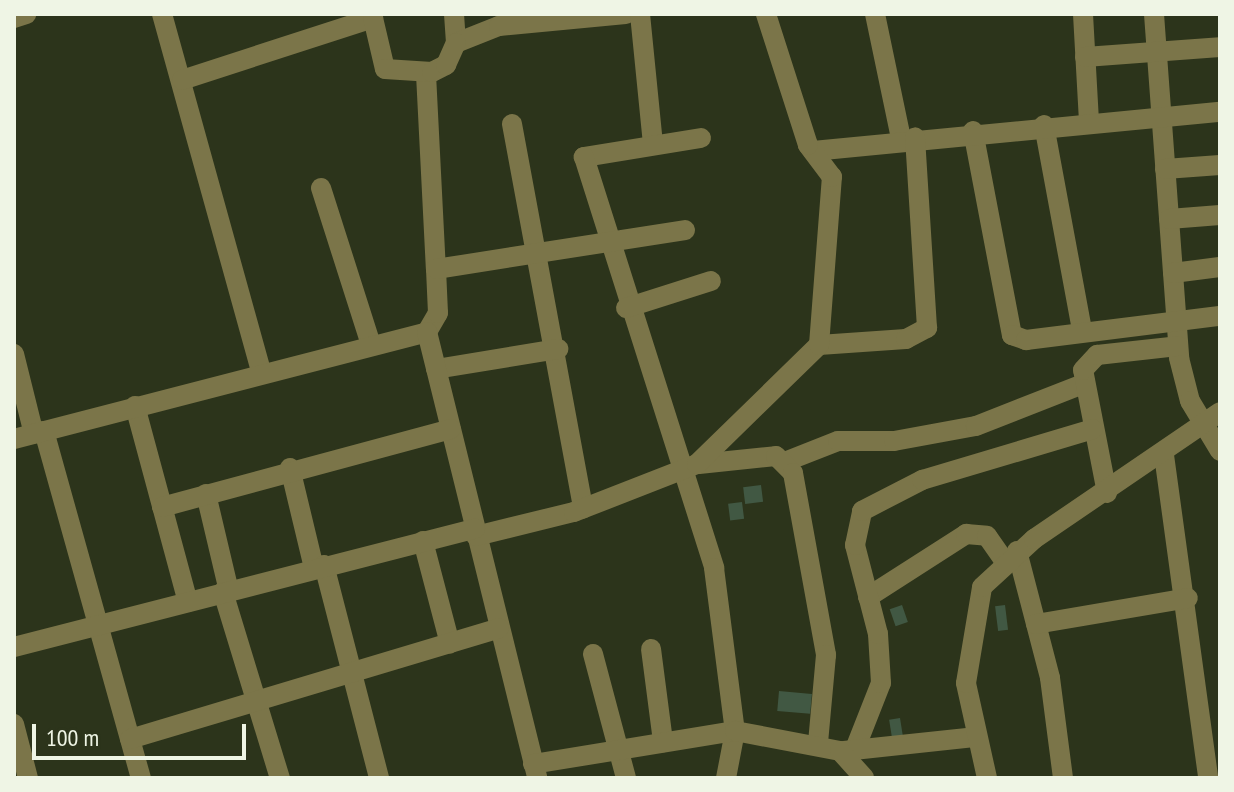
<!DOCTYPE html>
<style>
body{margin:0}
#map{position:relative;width:1234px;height:792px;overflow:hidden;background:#2c341b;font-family:"PT Sans Narrow",sans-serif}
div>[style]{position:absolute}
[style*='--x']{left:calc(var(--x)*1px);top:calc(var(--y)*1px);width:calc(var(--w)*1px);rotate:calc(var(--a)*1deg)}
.building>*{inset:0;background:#415843;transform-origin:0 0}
.minor>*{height:20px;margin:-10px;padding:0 10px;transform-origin:10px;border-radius:10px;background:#7b7549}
span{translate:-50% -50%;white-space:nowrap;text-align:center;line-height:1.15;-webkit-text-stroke:6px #2c341b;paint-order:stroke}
.frame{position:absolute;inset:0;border:16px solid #eff5e5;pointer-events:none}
.scale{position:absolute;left:32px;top:724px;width:214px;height:36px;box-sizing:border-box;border:4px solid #eff5e5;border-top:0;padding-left:10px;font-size:24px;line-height:28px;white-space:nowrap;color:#eff5e5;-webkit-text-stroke:6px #2c341b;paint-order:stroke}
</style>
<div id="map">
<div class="building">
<div style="left:761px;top:485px;width:17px;height:18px;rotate:83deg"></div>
<div style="left:742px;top:502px;width:17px;height:14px;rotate:83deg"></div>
<div style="left:902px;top:605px;width:18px;height:13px;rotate:71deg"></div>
<div style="left:1005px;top:605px;width:25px;height:10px;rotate:83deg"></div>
<div style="left:779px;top:691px;width:33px;height:20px;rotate:5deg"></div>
<div style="left:900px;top:718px;width:20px;height:11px;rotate:81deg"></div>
</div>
<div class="minor">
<div style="--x:162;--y:14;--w:371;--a:74.5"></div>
<div style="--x:454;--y:14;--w:29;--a:86"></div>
<div style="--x:456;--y:43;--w:46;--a:-21.6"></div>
<div style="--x:499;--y:26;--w:127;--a:-5.4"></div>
<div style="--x:640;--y:14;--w:131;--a:84.3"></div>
<div style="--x:875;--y:14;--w:127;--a:78.2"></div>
<div style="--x:1083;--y:14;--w:107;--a:86.8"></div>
<div style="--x:1154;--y:14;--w:345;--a:85.8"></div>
<div style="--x:1179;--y:358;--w:44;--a:75.7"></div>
<div style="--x:1190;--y:401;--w:58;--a:59"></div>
<div style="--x:14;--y:18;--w:13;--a:-18"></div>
<div style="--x:1085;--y:57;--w:135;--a:-4.2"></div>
<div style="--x:426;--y:74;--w:195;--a:87.1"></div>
<div style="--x:182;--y:80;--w:201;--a:-18"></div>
<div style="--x:373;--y:18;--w:52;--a:76.8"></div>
<div style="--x:385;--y:69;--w:47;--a:3.7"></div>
<div style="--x:432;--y:72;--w:16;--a:-27"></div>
<div style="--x:446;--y:65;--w:24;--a:-66"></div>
<div style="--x:512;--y:124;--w:391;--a:79.5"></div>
<div style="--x:1044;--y:125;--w:208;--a:79.5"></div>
<div style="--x:973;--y:131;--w:208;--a:79.2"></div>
<div style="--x:1012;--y:335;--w:15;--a:20"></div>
<div style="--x:1026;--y:340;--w:195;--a:-7.1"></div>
<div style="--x:701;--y:138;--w:119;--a:170.8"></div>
<div style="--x:584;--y:157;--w:431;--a:72.4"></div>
<div style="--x:714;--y:568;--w:164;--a:82.7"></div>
<div style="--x:735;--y:731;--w:48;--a:100.8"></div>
<div style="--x:813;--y:151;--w:409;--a:-5.5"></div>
<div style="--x:1165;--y:169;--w:55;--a:-4.2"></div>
<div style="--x:321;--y:188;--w:165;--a:72.3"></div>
<div style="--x:1169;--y:219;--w:51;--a:-4.5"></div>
<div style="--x:1173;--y:273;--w:47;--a:-7.3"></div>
<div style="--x:626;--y:308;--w:89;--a:-17.6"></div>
<div style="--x:427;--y:332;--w:22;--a:-60"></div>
<div style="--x:438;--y:313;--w:44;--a:-92.6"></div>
<div style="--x:436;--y:269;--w:252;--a:-8.9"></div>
<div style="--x:819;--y:345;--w:87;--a:-3.9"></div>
<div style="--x:906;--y:339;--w:24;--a:-28"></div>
<div style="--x:927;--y:328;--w:191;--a:-93.6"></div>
<div style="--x:14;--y:354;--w:82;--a:76"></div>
<div style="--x:436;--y:369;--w:124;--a:-9.3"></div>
<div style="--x:135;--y:406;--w:203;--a:74.9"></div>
<div style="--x:44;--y:431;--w:360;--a:74.4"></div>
<div style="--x:14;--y:439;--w:427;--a:-14.5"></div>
<div style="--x:427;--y:332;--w:459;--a:76.1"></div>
<div style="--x:1164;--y:455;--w:326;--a:82.2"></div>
<div style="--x:787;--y:461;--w:55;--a:-21.4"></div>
<div style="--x:838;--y:441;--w:56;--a:0"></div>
<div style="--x:894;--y:441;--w:83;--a:-10.4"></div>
<div style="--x:976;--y:426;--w:115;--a:-21.4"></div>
<div style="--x:699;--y:464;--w:77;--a:-5.9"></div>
<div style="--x:776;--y:456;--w:24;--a:45"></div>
<div style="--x:793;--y:473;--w:185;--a:79.7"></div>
<div style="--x:826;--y:655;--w:88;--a:95.2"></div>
<div style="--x:290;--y:468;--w:103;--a:76.5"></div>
<div style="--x:1107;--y:493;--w:125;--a:-101"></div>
<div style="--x:1083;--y:370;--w:21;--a:-47"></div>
<div style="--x:1097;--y:355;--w:81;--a:-6.3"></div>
<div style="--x:206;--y:494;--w:100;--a:76.7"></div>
<div style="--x:162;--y:507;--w:299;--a:-15.1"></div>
<div style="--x:476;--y:536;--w:101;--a:-13.8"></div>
<div style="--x:574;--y:512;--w:132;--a:-21.3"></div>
<div style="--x:697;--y:464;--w:170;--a:-44.3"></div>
<div style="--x:819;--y:345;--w:169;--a:-85.6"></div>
<div style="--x:832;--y:177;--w:40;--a:-127"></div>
<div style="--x:808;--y:145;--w:138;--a:-107.8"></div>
<div style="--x:423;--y:541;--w:106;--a:75.3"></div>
<div style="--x:1017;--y:551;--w:131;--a:75.4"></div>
<div style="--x:1050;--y:678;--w:101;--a:82.6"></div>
<div style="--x:324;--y:565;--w:220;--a:75.5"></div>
<div style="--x:223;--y:592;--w:195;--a:73"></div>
<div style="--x:868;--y:597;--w:117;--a:-32.7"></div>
<div style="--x:966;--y:534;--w:21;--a:5"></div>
<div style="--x:987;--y:536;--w:32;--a:55"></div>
<div style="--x:1036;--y:624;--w:154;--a:-9.7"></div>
<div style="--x:14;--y:647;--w:476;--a:-14.4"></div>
<div style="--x:651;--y:649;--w:94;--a:82.6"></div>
<div style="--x:593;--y:654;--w:128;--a:75.1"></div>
<div style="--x:14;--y:724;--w:56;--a:75.5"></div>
<div style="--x:130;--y:739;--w:385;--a:-16.7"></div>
<div style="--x:855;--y:749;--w:71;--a:-68.5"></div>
<div style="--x:881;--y:683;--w:49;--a:-93.5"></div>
<div style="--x:878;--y:634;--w:92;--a:-104.5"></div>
<div style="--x:855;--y:545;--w:35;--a:-78"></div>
<div style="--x:862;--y:511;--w:68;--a:-27.3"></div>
<div style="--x:922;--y:480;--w:178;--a:-16.6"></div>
<div style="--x:844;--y:751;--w:131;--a:-6.1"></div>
<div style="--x:533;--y:764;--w:205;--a:-9.3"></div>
<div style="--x:735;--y:731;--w:107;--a:10.8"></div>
<div style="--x:840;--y:751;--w:36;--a:48"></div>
<div style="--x:987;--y:778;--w:97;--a:-102.5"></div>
<div style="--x:966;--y:683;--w:97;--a:-80.5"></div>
<div style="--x:982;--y:587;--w:71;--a:-42.7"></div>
<div style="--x:1034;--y:539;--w:225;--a:-34.3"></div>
</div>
<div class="frame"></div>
<div class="scale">100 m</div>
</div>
